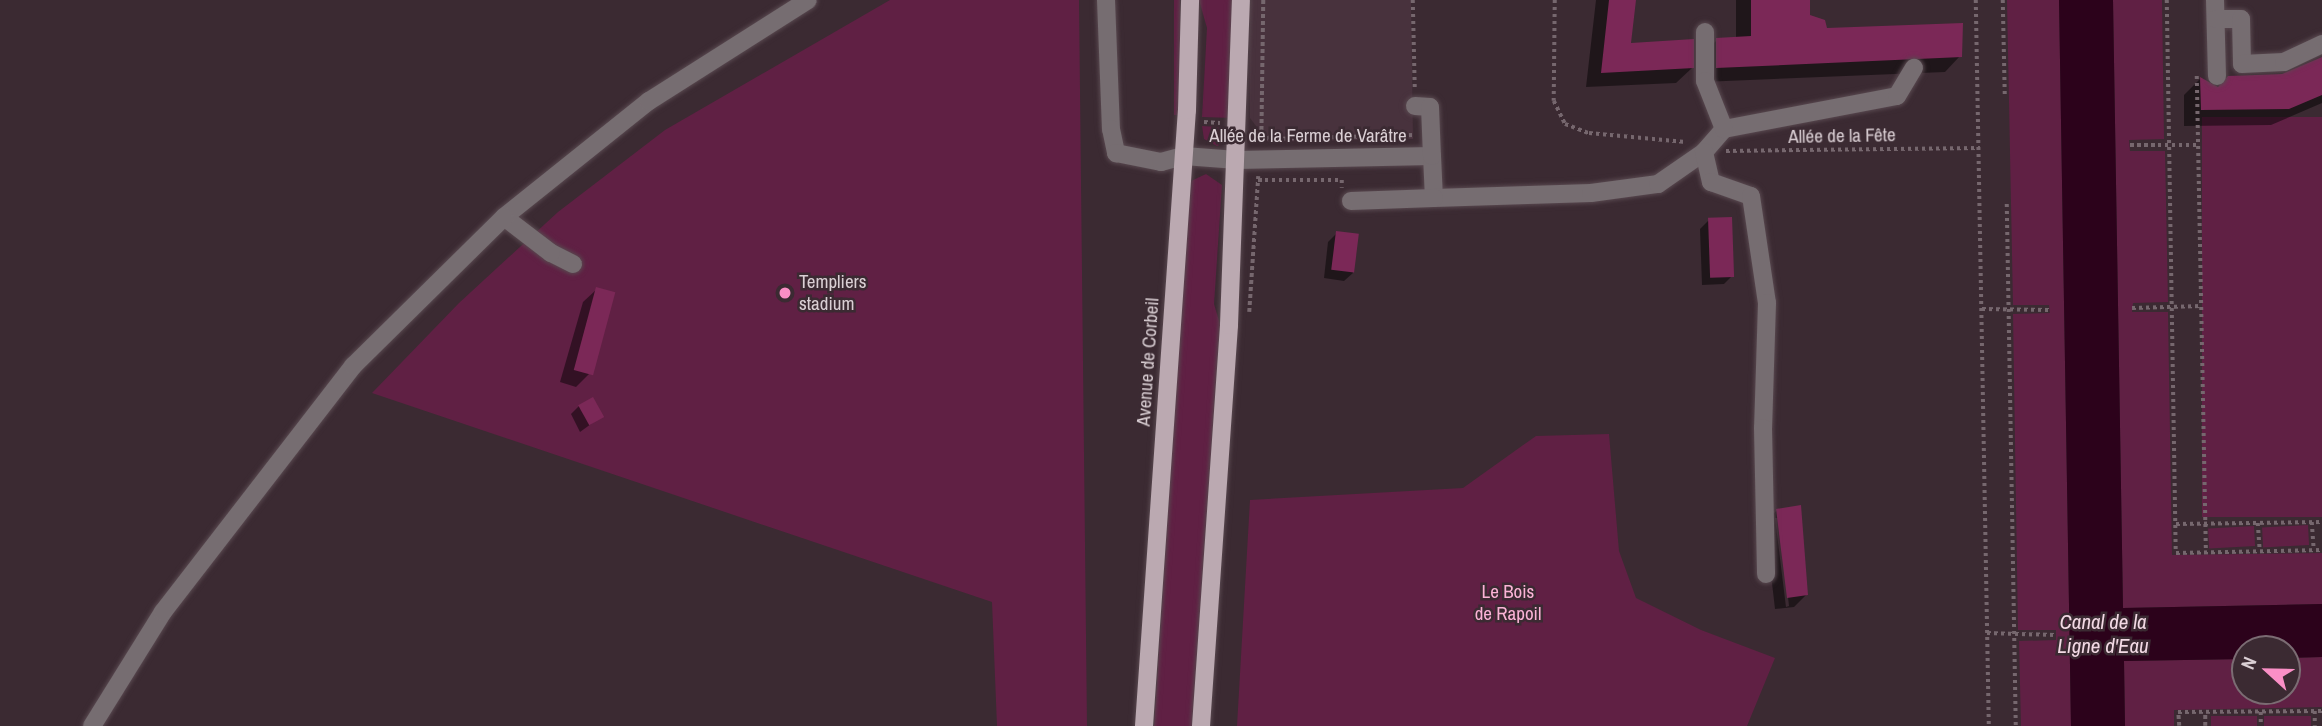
<!DOCTYPE html>
<meta charset="utf-8">
<style>
body{margin:0}
#map{position:relative;width:2322px;height:726px;overflow:hidden;background:#3b2a32;font-family:"Archivo Narrow",sans-serif}
div>[style]{position:absolute}
[style*='--x']{left:calc(var(--x)*1px);top:calc(var(--y)*1px);width:calc(var(--w)*1px);rotate:calc(var(--a)*1deg)}
.built>*{inset:0;background:#48323d}
.green>*{inset:0;background:#602044;transform-origin:0 0}
.water>*{inset:0;background:#2c021b}
.shadow>*{inset:0;background:#0007}
.building>*{inset:0;background:#7b2857;transform-origin:0 0}
.path>*{height:3.5px;margin-top:-1.75px;transform-origin:0;background:repeating-linear-gradient(90deg,#76676e 0 3.5px,transparent 0 7px)}
.roads{filter:drop-shadow(0 0 2px #58484f) drop-shadow(0 0 2px #58484f)}
.minor>*{height:18px;margin:-9px;padding:0 9px;transform-origin:9px;border-radius:9px;background:#766d71}
.major>*{height:18px;margin:-9px;padding:0 9px;transform-origin:9px;border-radius:9px;background:#bba9b1}
.dots>*{width:19px;height:19px;translate:-50% -50%;box-sizing:border-box;border:4px solid #3b2a32;border-radius:50%}
span{translate:-50% -50%;white-space:nowrap;text-align:center;line-height:1.15;-webkit-text-stroke:5px #3b2a32;paint-order:stroke}
.street-label{font-size:19px;color:#dacfd4}
.poi-label{font-size:19px;color:#dacfd4}
.left{translate:0 -50%;text-align:left}
.park-label{font-size:19px;color:#fbb3d6}
.water-label{font-size:21px;color:#f3dae5;font-style:italic}
.north{position:absolute;left:2231px;top:635px;width:70px;height:70px;box-sizing:border-box;background:#3b2a32;border:2px solid #7b6c73;border-radius:50%;rotate:292deg;font-size:19px;font-weight:700;line-height:28px;text-align:center;color:#dacfd4}
.north::after{content:'';display:block;margin:auto;width:24px;height:32px;background:#fa8fc6;clip-path:polygon(50% 0,100% 100%,50% 72%,0 100%)}
</style>
<div id="map">
<div class="built">
<div style="clip-path:polygon(1249px 0,1411px 0,1413px 139px,1268px 142px,1250px 118px)"></div>
</div>
<div class="green">
<div style="clip-path:polygon(890px 0,1079px 0,1087px 726px,997px 726px,992px 602px,372px 393px,459px 303px,558px 212px,665px 130px)"></div>
<div style="left:1174px;top:0;width:6px;height:115px"></div>
<div style="clip-path:polygon(1199px 0,1237px 0,1234px 118px,1202px 117px,1207px 28px)"></div>
<div style="clip-path:polygon(2007px 0,2059px 0,2071px 726px,2021px 726px,2019px 641px,2056px 640px,2056px 630px,2018px 630px,2013px 314px,2050px 313px,2049px 305px,2013px 305px)"></div>
<div style="clip-path:polygon(2113px 0,2162px 0,2164px 139px,2129px 140px,2130px 151px,2165px 151px,2168px 302px,2133px 303px,2132px 312px,2168px 312px,2172px 555px,2322px 553px,2322px 604px,2123px 608px)"></div>
<div style="left:2322px;top:117px;width:400px;height:120px;rotate:90deg"></div>
<div style="clip-path:polygon(1202px 126px,1233px 128px,1229px 141px,1217px 146px,1204px 139px)"></div>
<div style="clip-path:polygon(1206px 174px,1222px 185px,1214px 304px,1220px 324px,1192px 726px,1154px 726px,1189px 189px,1191px 181px)"></div>
<div style="clip-path:polygon(1609px 434px,1619px 551px,1636px 598px,1701px 630px,1775px 658px,1747px 726px,1237px 726px,1250px 500px,1463px 488px,1536px 436px)"></div>
<div style="left:2308px;top:525px;width:20px;height:46px;rotate:87deg"></div>
<div style="left:2254px;top:526px;width:20px;height:46px;rotate:87deg"></div>
<div style="clip-path:polygon(2322px 657px,2322px 707px,2174px 710px,2174px 726px,2125px 726px,2124px 661px,2245px 659px,2245px 691px,2287px 691px,2287px 658px)"></div>
<div style="left:2257px;top:716px;width:10px;height:46px;rotate:90deg"></div>
<div style="left:2311px;top:716px;width:10px;height:47px;rotate:90deg"></div>
</div>
<div class="water">
<div style="clip-path:polygon(2059px 0,2113px 0,2123px 608px,2322px 604px,2322px 657px,2287px 658px,2287px 649px,2245px 649px,2245px 659px,2124px 661px,2125px 726px,2071px 726px)"></div>
</div>
<div class="shadow">
<div style="clip-path:polygon(1596px 0,1634px 0,1629px 44px,1692px 68px,1676px 83px,1586px 87px)"></div>
<div style="clip-path:polygon(1736px 0,1808px 0,1808px 16px,1826px 30px,1960px 56px,1945px 72px,1702px 82px,1702px 55px,1717px 40px,1736px 39px)"></div>
<div style="clip-path:polygon(2322px 59px,2322px 103px,2271px 125px,2184px 126px,2184px 95px,2200px 79px,2218px 89px,2283px 76px)"></div>
<div style="clip-path:polygon(1709px 220px,1732px 276px,1724px 284px,1702px 285px,1700px 229px)"></div>
<div style="clip-path:polygon(1337px 233px,1353px 273px,1344px 281px,1324px 278px,1328px 242px)"></div>
<div style="clip-path:polygon(597px 289px,589px 374px,576px 387px,560px 382px,583px 302px)"></div>
<div style="clip-path:polygon(579px 406px,602px 416px,580px 432px,571px 414px)"></div>
<div style="clip-path:polygon(evenodd,1777px 510px,1806px 595px,1794px 607px,1775px 609px,1765px 523px,1777px 510px,1775px 518px,1779px 518px,1789px 606px,1786px 607px,1775px 518px)"></div>
</div>
<div class="building">
<div style="clip-path:polygon(1609px 0,1636px 0,1631px 43px,1694px 39px,1694px 68px,1601px 73px)"></div>
<div style="clip-path:polygon(1751px 0,1810px 0,1810px 15px,1825px 20px,1827px 28px,1963px 23px,1962px 57px,1716px 68px,1716px 38px,1751px 36px)"></div>
<div style="clip-path:polygon(2322px 57px,2322px 95px,2289px 109px,2201px 110px,2200px 77px,2218px 87px,2228px 76px,2282px 74px)"></div>
<div style="left:1732px;top:217px;width:60px;height:24px;rotate:88deg"></div>
<div style="left:1336px;top:231px;width:23px;height:39px;rotate:7deg"></div>
<div style="left:596px;top:287px;width:20px;height:86px;rotate:15deg"></div>
<div style="left:593px;top:397px;width:23px;height:17px;rotate:61deg"></div>
<div style="clip-path:polygon(1801px 505px,1808px 595px,1787px 598px,1776px 509px)"></div>
</div>
<div class="path">
<div style="--x:1413;--y:0;--w:89;--a:88.7"></div>
<div style="--x:1555;--y:0;--w:101;--a:90.6"></div>
<div style="--x:1554;--y:101;--w:25;--a:64"></div>
<div style="--x:1565;--y:124;--w:26;--a:21"></div>
<div style="--x:1589;--y:133;--w:97;--a:5.3"></div>
<div style="--x:1976;--y:0;--w:726;--a:88.97"></div>
<div style="--x:2003;--y:0;--w:95;--a:88.8"></div>
<div style="--x:2167;--y:0;--w:553;--a:89.07"></div>
<div style="--x:2176;--y:553;--w:146;--a:-1.2"></div>
<div style="--x:2197;--y:76;--w:475;--a:88.9"></div>
<div style="--x:1204;--y:122;--w:16;--a:4"></div>
<div style="--x:1262;--y:132;--w:10;--a:45"></div>
<div style="--x:1269;--y:139;--w:146;--a:-1.6"></div>
<div style="--x:1261;--y:144;--w:144;--a:-89.2"></div>
<div style="--x:2130;--y:145;--w:69;--a:0"></div>
<div style="--x:1726;--y:151;--w:254;--a:-0.7"></div>
<div style="--x:1258;--y:180;--w:84;--a:0"></div>
<div style="--x:1342;--y:180;--w:8;--a:90"></div>
<div style="--x:2007;--y:204;--w:522;--a:89.01"></div>
<div style="--x:2132;--y:308;--w:70;--a:-1.6"></div>
<div style="--x:1982;--y:309;--w:67;--a:0.9"></div>
<div style="--x:1249;--y:312;--w:136;--a:-86.2"></div>
<div style="--x:2312;--y:522;--w:28;--a:86"></div>
<div style="--x:2258;--y:523;--w:28;--a:86"></div>
<div style="--x:2176;--y:524;--w:146;--a:-0.8"></div>
<div style="--x:1987;--y:633;--w:68;--a:1.7"></div>
<div style="--x:2315;--y:711;--w:15;--a:90"></div>
<div style="--x:2261;--y:712;--w:14;--a:90"></div>
<div style="--x:2179;--y:726;--w:14;--a:-94"></div>
<div style="--x:2178;--y:712;--w:144;--a:-0.4"></div>
<div style="--x:2205;--y:726;--w:13;--a:-90"></div>
</div>
<div class="roads">
<div class="minor">
<div style="--x:1106;--y:0;--w:129;--a:87.8"></div>
<div style="--x:1111;--y:129;--w:25;--a:78"></div>
<div style="--x:1116;--y:153;--w:46;--a:11.3"></div>
<div style="--x:1161;--y:162;--w:24;--a:-15"></div>
<div style="--x:1184;--y:156;--w:53;--a:4.3"></div>
<div style="--x:1237;--y:160;--w:195;--a:-1.2"></div>
<div style="--x:1432;--y:156;--w:42;--a:87.3"></div>
<div style="--x:1434;--y:198;--w:157;--a:-1.8"></div>
<div style="--x:1591;--y:193;--w:68;--a:-7.7"></div>
<div style="--x:1658;--y:184;--w:56;--a:-34.8"></div>
<div style="--x:1704;--y:152;--w:30;--a:-49"></div>
<div style="--x:1724;--y:129;--w:176;--a:-10.8"></div>
<div style="--x:1897;--y:96;--w:33;--a:-59"></div>
<div style="--x:2215;--y:0;--w:76;--a:88.5"></div>
<div style="--x:2216;--y:19;--w:25;--a:0"></div>
<div style="--x:2241;--y:19;--w:45;--a:88.7"></div>
<div style="--x:2242;--y:64;--w:42;--a:-2.7"></div>
<div style="--x:2284;--y:62;--w:42;--a:-25.3"></div>
<div style="--x:1705;--y:32;--w:49;--a:90"></div>
<div style="--x:1705;--y:81;--w:52;--a:68.4"></div>
<div style="--x:1415;--y:106;--w:15;--a:4"></div>
<div style="--x:1430;--y:107;--w:49;--a:87.7"></div>
<div style="--x:1704;--y:152;--w:31;--a:77"></div>
<div style="--x:1711;--y:182;--w:42;--a:19.3"></div>
<div style="--x:1751;--y:196;--w:108;--a:81.5"></div>
<div style="--x:1767;--y:303;--w:125;--a:91.8"></div>
<div style="--x:1763;--y:428;--w:146;--a:88.8"></div>
<div style="--x:1351;--y:201;--w:83;--a:-2.1"></div>
<div style="--x:573;--y:264;--w:25;--a:-153"></div>
<div style="--x:551;--y:253;--w:59;--a:-142.5"></div>
<div style="--x:504;--y:217;--w:186;--a:-38.7"></div>
<div style="--x:649;--y:101;--w:188;--a:-32.4"></div>
<div style="--x:92;--y:726;--w:134;--a:-58.1"></div>
<div style="--x:163;--y:612;--w:311;--a:-52.3"></div>
<div style="--x:353;--y:366;--w:212;--a:-44.6"></div>
</div>
<div class="major">
<div style="--x:1144;--y:726;--w:617;--a:-86.01"></div>
<div style="--x:1187;--y:110;--w:110;--a:-88.4"></div>
<div style="--x:1201;--y:726;--w:402;--a:-86"></div>
<div style="--x:1229;--y:325;--w:325;--a:-87.9"></div>
</div>
</div>
<div class="dots">
<div style="left:785px;top:293px;background:#fa8fc6"></div>
</div>
<div class="street-label">
<span style="left:1308px;top:136px">Allée de la Ferme de Varâtre</span>
<span style="left:1842px;top:136px;rotate:-1deg">Allée de la Fête</span>
<span style="left:1148px;top:362px;rotate:-86deg">Avenue de Corbeil</span>
</div>
<div class="poi-label">
<span class="left" style="left:799px;top:293px">Templiers<br>stadium</span>
</div>
<div class="park-label">
<span style="left:1508px;top:603px">Le Bois<br>de Rapoil</span>
</div>
<div class="water-label">
<span style="left:2103px;top:634px">Canal de la<br>Ligne d'Eau</span>
</div>
<div class="north">N</div>
</div>
